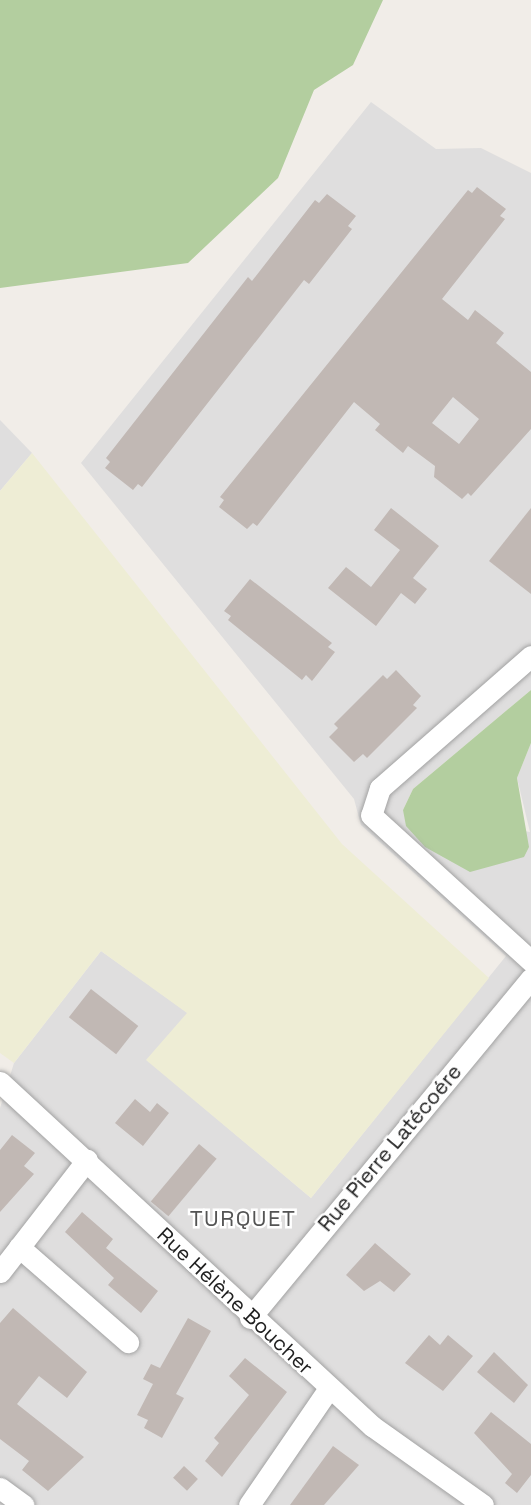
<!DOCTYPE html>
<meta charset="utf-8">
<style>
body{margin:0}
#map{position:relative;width:531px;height:1505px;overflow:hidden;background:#f1ede8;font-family:"Space Grotesk",sans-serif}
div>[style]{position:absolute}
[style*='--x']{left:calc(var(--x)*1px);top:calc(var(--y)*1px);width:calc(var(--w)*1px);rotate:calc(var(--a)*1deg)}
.residential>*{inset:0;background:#dfdede}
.farmland>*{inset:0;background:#eeedd5}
.forest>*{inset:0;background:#b3ce9f}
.building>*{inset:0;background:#c1b8b4;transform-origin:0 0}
.roads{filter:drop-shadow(0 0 2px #a2a2a2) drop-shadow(0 0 2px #a2a2a2)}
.minor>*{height:21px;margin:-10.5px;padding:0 10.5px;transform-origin:10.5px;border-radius:10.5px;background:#fff}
span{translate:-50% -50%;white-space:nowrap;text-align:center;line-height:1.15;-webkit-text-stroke:5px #fff;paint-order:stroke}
.street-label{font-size:21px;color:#212121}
.neighbourhood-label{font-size:22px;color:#545454;letter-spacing:1.5px}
</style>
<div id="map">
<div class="residential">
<div style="clip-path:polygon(371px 102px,436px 149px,481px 148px,531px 173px,531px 690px,413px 789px,403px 810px,530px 832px,517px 778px,531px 743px,531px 1505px,0 1505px,0 1108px,14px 1063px,101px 951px,188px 1013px,147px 1060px,311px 1198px,506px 956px,361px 825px,354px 799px,81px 463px)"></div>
<div style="clip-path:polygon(0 420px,32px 453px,0 491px)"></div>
</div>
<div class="farmland">
<div style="clip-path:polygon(32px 453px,342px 844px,489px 978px,311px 1198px,146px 1060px,187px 1013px,101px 951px,14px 1063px,0 1053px,0 491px)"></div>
</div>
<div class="forest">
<div style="clip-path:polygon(0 0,383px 0,353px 65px,314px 90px,278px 178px,188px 263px,0 288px)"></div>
<div style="clip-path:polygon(531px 690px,531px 743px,517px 778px,529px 847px,524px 857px,470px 872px,425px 847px,406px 826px,403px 810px,413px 789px)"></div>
</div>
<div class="building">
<div style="clip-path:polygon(evenodd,477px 187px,506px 209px,500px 216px,505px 219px,442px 299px,468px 320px,475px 310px,504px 333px,496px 343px,531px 372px,531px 429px,471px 496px,468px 493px,462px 499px,434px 477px,435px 466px,408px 446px,403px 453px,375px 430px,380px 424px,354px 402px,257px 526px,253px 523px,247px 529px,219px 507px,224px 500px,220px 497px,468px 190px,472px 193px,477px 187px,453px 397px,479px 419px,459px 444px,432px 423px,453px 397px)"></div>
<div style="clip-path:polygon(327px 194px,356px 216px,348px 226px,352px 229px,309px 284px,304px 280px,142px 487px,138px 484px,133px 490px,105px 468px,110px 462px,106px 458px,248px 277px,252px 281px,315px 200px,319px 203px)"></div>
<div style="clip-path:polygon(391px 508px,439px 546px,413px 578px,427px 589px,415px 604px,401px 593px,376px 626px,328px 588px,346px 567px,371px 587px,400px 550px,374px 530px)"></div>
<div style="clip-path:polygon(531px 508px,531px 594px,489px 561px)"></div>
<div style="clip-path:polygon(250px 579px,332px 643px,328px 647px,335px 652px,312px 681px,306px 675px,302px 680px,228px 620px,231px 616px,224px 611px)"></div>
<div style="clip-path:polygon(396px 670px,421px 696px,413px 705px,417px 708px,367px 758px,363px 754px,354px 762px,329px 737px,338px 728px,334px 724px,383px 675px,387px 679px)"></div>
<div style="left:91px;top:989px;width:60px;height:36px;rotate:38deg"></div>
<div style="clip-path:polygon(135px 1099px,150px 1112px,157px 1103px,169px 1113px,143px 1146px,115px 1123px)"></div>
<div style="clip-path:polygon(12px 1135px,35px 1153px,24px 1166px,34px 1174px,0 1212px,0 1150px)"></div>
<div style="left:199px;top:1144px;width:23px;height:75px;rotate:40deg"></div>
<div style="clip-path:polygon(82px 1212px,113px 1239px,106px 1248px,158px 1291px,141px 1313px,108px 1285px,114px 1278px,65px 1232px)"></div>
<div style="clip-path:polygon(375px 1243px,411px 1274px,394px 1292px,380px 1281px,364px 1291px,346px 1275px)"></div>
<div style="clip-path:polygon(13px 1308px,87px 1372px,67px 1398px,39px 1376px,17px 1404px,84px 1457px,48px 1491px,22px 1470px,29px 1461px,0 1439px,0 1323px)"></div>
<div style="clip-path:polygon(188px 1318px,211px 1331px,176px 1394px,184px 1398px,162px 1438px,144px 1428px,148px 1420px,137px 1415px,153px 1384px,143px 1379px,151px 1364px,160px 1368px)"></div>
<div style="clip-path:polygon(429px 1335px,440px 1345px,448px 1335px,473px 1356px,443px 1391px,405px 1363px)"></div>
<div style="clip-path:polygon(494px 1352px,528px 1385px,514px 1403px,477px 1372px)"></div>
<div style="clip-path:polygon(245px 1358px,287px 1392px,222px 1477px,205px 1461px,219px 1443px,214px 1438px,249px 1395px,229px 1376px)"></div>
<div style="clip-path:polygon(491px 1412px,531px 1444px,531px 1475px,517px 1493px,505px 1483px,512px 1474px,474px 1433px)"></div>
<div style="clip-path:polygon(333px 1446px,359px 1465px,324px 1505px,290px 1505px)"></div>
<div style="left:184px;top:1466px;width:19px;height:16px;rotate:43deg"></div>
</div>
<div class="roads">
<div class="minor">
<div style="--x:531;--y:656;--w:201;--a:138.8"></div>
<div style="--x:380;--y:788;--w:28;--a:108"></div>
<div style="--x:371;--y:815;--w:217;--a:42.4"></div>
<div style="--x:0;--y:1082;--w:507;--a:42.76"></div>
<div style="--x:372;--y:1426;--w:136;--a:35.4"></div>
<div style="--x:19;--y:1247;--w:145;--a:41.1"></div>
<div style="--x:0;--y:1272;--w:142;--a:-52.2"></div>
<div style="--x:250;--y:1318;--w:441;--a:-50.4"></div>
<div style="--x:0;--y:1488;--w:29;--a:36"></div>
<div style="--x:249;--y:1505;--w:142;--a:-55.6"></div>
</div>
</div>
<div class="street-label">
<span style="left:390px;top:1148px;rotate:-50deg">Rue Pierre Latécoére</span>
<span style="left:235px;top:1301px;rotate:43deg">Rue Hélène Boucher</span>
</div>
<div class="neighbourhood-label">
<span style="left:243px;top:1219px">TURQUET</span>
</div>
</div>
